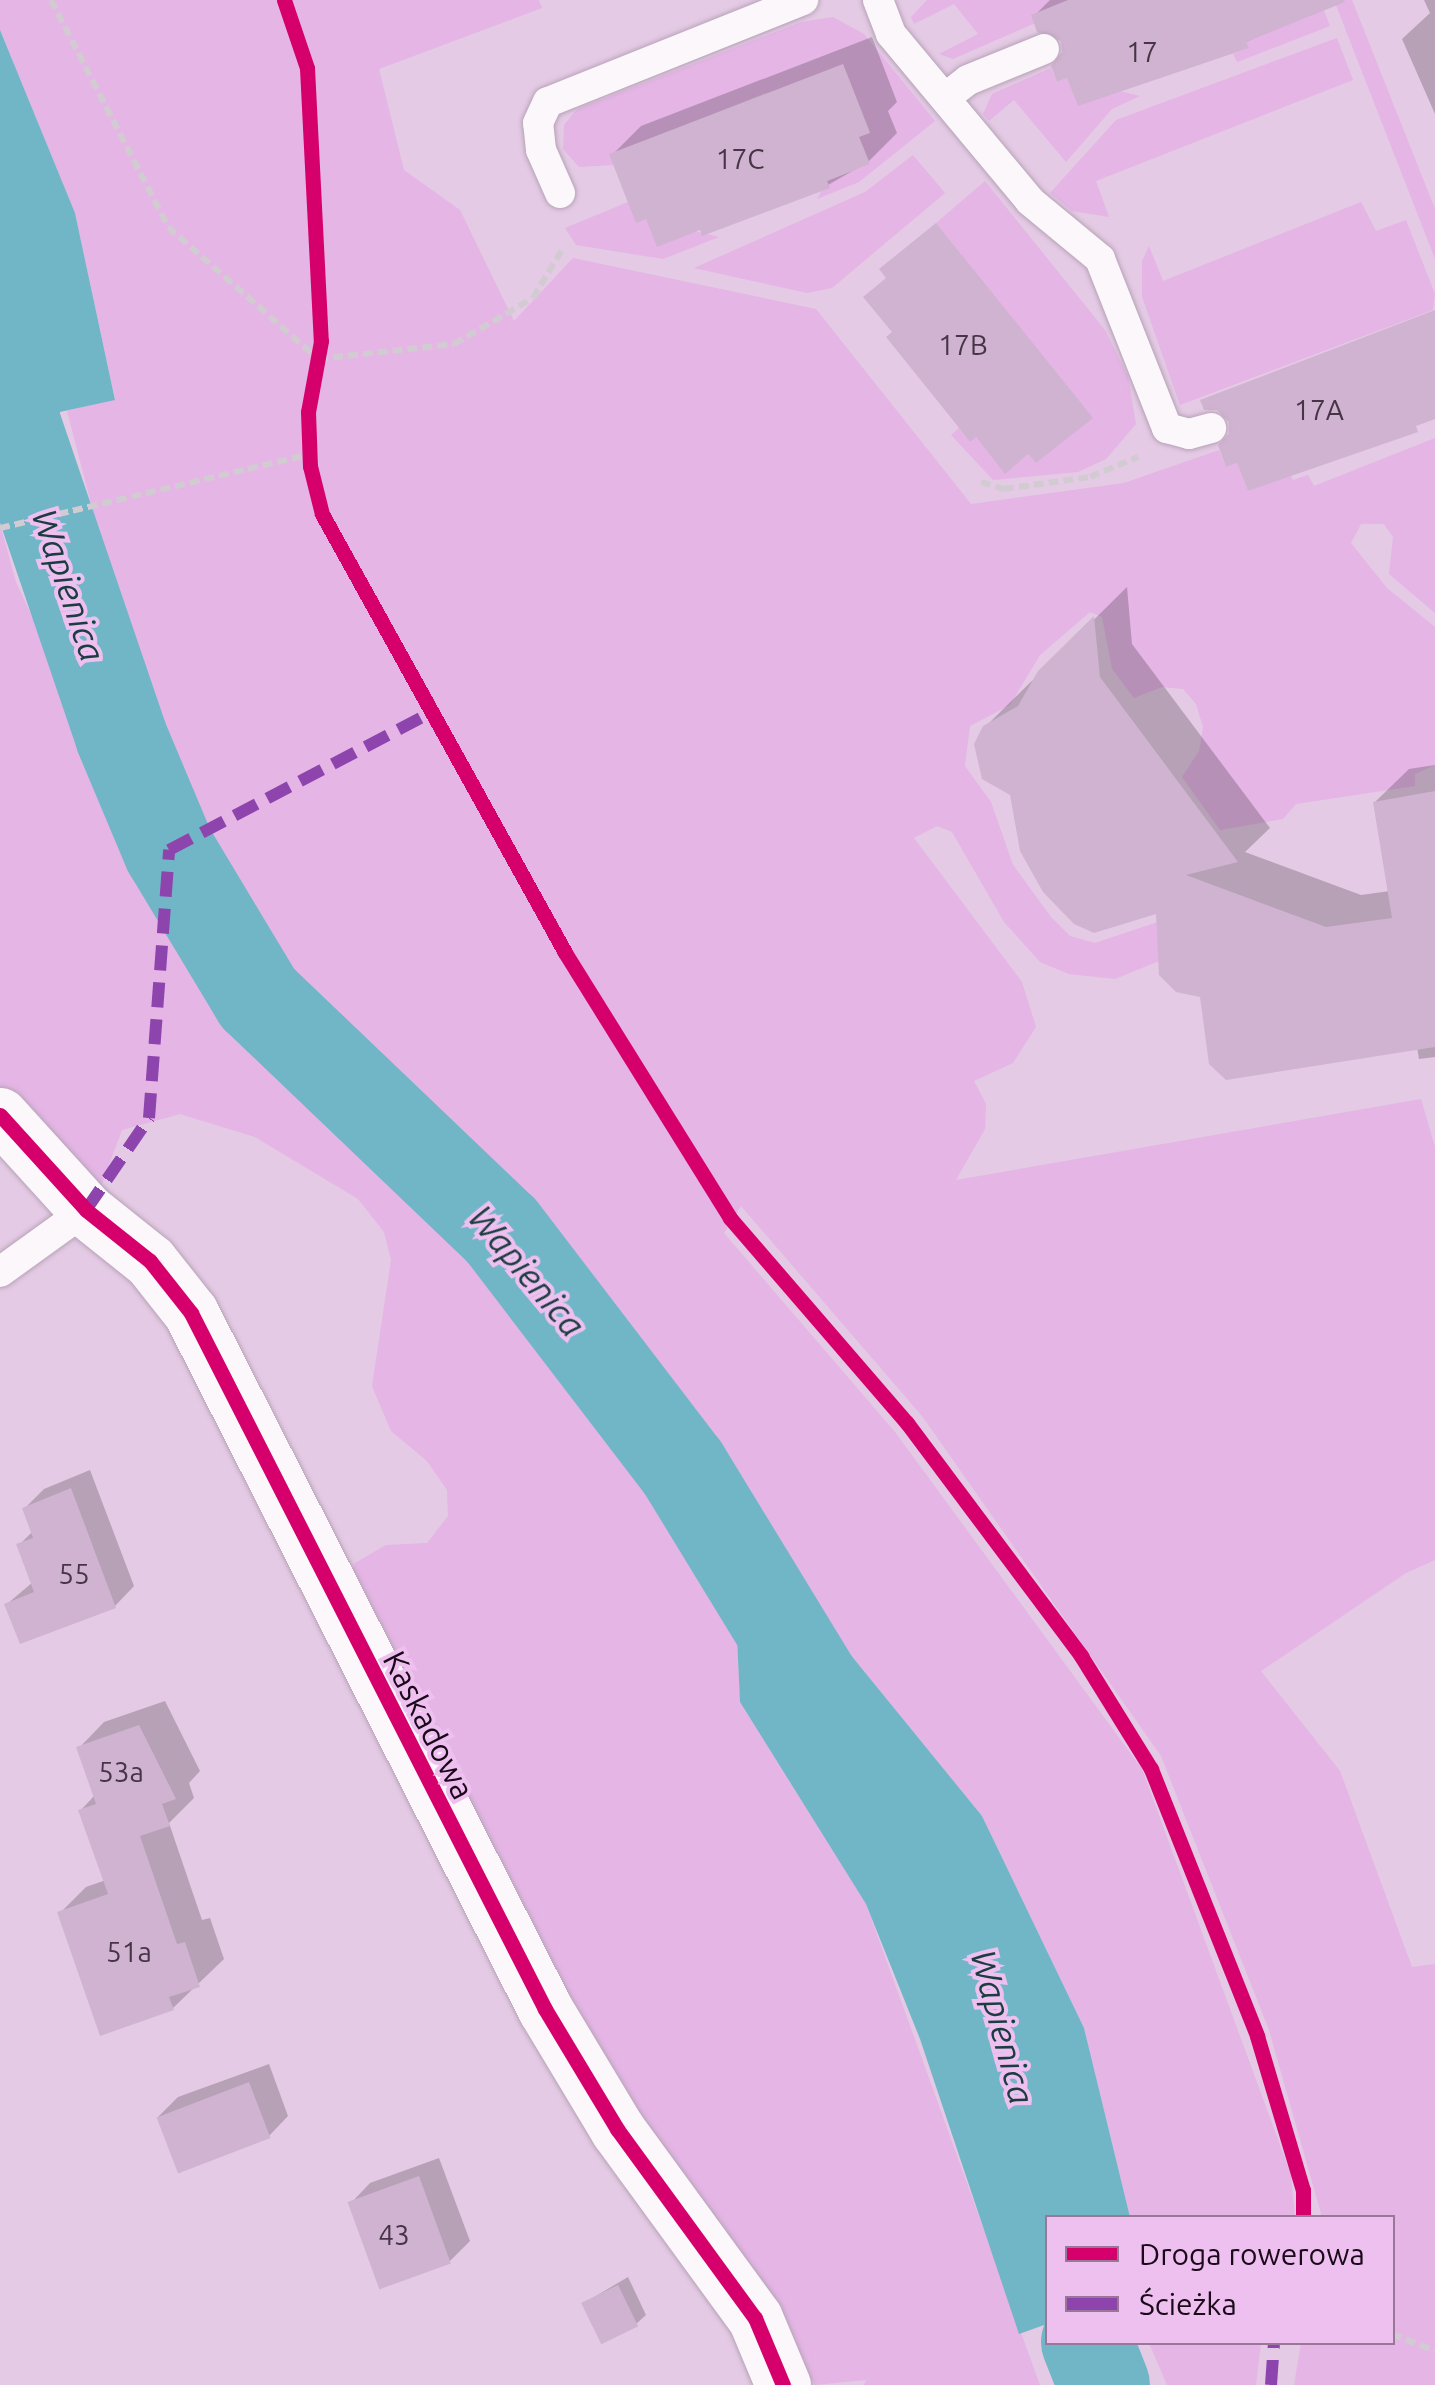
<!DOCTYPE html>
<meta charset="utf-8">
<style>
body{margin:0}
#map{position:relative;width:1435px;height:2385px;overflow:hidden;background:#e4cae4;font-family:Ubuntu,sans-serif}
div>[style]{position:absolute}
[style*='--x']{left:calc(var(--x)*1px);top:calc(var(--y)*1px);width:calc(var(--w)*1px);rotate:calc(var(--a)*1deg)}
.green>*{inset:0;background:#e4b5e5}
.water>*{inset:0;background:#71b6c6}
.shadow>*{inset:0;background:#0003}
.river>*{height:92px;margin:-46px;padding:0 46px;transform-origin:46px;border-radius:46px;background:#71b6c6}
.building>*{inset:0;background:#d0b3d1;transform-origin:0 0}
.path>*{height:6px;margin-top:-3px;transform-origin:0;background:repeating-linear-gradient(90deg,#d2cbd2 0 10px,transparent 0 15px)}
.roads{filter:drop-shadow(0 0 2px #b7a3b7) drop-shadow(0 0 2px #b7a3b7)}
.service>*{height:30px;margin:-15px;padding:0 15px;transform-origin:15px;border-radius:15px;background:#fbf7fb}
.minor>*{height:55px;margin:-27.5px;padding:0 27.5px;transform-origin:27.5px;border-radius:27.5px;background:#fbf7fb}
.quiet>*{height:12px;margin-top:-6px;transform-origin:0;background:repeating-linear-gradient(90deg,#8e44ad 0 25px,transparent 0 37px)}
.cycleway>*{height:15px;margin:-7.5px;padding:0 7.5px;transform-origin:7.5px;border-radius:7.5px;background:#d6006c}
span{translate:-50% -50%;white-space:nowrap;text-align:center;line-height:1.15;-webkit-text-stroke:8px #eec0ef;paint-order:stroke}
.number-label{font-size:28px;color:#473447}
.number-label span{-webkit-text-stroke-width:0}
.street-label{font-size:32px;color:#190919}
.water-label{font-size:35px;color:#1b3c40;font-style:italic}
.legend{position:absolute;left:1045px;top:2215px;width:350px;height:130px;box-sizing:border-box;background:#eec0ef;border:2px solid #979;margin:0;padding:12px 18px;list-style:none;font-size:30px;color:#190919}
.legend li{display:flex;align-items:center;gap:20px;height:50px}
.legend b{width:50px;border:2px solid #979}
</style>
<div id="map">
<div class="green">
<div style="clip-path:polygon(0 0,539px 0,542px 8px,379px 69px,404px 170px,460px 210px,514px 321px,573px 258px,816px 309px,971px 504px,1124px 483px,1219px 450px,1226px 467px,1237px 463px,1248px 491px,1290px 474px,1293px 480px,1308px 475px,1314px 486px,1435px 438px,1435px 613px,1389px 574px,1393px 537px,1384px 524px,1361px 524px,1351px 543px,1387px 588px,1435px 627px,1435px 765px,1415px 774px,1415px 786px,1296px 804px,1283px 819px,1220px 830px,1182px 777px,1199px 751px,1203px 727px,1196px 704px,1183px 689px,1162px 687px,1134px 698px,1112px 669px,1102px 617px,1090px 612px,1040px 655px,1010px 705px,970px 726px,965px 766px,991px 802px,1013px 865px,1051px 917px,1070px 936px,1095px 943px,1167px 919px,1159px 961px,1115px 979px,1069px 974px,1040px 962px,1004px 922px,952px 832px,937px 826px,914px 838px,1022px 982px,1036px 1027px,1013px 1063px,974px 1081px,986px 1104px,985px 1129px,956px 1180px,1421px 1099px,1435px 1147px,1435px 1560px,1406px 1573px,1261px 1671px,1340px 1771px,1412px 1967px,1435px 1964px,1435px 2385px,1294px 2385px,1301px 2343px,1392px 2342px,1392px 2218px,1322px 2217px,1269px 2030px,1161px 1756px,922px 1416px,741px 1206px,724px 1233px,895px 1432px,1142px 1769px,1291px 2175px,1295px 2217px,1130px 2217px,1084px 2028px,982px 1816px,841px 1643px,777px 1598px,705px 1453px,518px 1209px,269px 968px,149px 726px,67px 411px,115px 399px,75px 213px,0 30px)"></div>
<div style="clip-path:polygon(927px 0,1088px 0,953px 59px,939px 54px,978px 34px,954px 4px,914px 24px,911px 17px)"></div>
<div style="clip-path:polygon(1320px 0,1330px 26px,1237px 62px,1233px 54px,1248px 48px,1246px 42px)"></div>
<div style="clip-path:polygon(1334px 0,1352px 0,1435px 209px,1435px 259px)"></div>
<div style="clip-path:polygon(833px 17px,864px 34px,935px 121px,859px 182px,817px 199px,827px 181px,870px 164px,859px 137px,870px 132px,843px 64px,768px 99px,765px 93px,688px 124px,614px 165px,579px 167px,563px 149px,564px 125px,577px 109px,801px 22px)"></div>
<div style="clip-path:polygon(1337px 38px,1353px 80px,1096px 181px,1109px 217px,1072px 211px,1050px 193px,1116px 120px)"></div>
<div style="clip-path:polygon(1051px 68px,1057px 82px,1067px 78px,1140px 96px,1112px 109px,1066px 162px,1014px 100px,989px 121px,983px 114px,992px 94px)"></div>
<div style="clip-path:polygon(913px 155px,945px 193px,832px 288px,807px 293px,694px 268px,865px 192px)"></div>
<div style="clip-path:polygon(985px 181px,1105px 330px,1128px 376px,1136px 424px,1106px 459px,1078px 472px,993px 480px,951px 435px,959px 428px,970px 441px,976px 437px,1005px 473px,1028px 454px,1036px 463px,961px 254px,936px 223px)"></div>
<div style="clip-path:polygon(628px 202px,646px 219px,719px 237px,663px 259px,576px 245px,565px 228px)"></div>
<div style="clip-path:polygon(1361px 202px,1376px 231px,1406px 220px,1435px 294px,1433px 310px,1180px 405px,1142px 297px,1142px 261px,1149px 246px,1163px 281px)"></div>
<div style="clip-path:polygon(0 524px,16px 582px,146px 860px,240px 1012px,473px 1248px,656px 1486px,736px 1616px,740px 1702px,866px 1904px,1040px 2385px,864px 2385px,866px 2380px,815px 2385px,627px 2117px,345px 1589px,355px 1563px,386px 1545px,427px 1543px,448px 1516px,447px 1490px,427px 1461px,391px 1431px,372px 1386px,391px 1260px,384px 1232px,358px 1199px,255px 1137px,180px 1114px,122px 1130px,101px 1186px,0 1100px)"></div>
<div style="clip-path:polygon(1149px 2343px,1261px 2343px,1256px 2385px,1167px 2385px)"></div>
</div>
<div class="water">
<div style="clip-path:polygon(0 30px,75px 213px,115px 400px,0 425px)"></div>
<div style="clip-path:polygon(777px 1598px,841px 1643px,982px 1816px,1084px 2028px,1130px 2217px,1048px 2218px,1047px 2324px,1019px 2334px,920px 2039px,866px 1904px,740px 1702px,736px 1616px)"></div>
</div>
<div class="shadow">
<div style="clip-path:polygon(1050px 0,1310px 0,1288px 22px,1207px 61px,1065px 53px,1063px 39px,1034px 16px)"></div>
<div style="clip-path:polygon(1424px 0,1435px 0,1435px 114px,1402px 39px,1430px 13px)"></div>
<div style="clip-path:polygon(872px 37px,897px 102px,888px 111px,897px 133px,868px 162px,828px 185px,612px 155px,641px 126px)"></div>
<div style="clip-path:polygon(1127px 587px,1132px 644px,1270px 828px,1245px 852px,1361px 895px,1390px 891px,1375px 802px,1409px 769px,1435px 765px,1435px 1057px,1419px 1059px,1417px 1047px,1202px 994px,1158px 911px,1012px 793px,985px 727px)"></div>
<div style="clip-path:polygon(90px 1470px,134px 1586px,115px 1606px,7px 1604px,33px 1582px,19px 1545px,33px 1531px,25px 1508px,44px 1489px)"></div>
<div style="clip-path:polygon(165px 1701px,200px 1771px,189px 1783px,194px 1798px,169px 1823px,202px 1920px,210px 1918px,224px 1959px,173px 2008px,60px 1913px,86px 1887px,106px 1880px,81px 1810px,95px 1795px,79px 1748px,104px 1722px)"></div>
<div style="clip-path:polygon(269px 2064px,288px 2116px,269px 2136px,158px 2117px,178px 2097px)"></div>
<div style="clip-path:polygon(439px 2158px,470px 2241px,450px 2261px,351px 2203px,370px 2183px)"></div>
<div style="clip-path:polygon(628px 2277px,646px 2315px,636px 2324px,584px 2303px)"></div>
</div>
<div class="river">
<div style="--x:0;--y:338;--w:87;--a:80.1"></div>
<div style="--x:15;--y:424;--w:330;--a:71.2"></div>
<div style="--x:121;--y:736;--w:124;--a:67.2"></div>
<div style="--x:169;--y:850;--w:173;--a:59"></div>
<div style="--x:258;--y:998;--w:336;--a:43.7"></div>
<div style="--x:501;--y:1230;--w:300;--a:52.6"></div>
<div style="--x:683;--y:1468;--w:286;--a:58.6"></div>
<div style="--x:1087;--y:2342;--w:46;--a:68.4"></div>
</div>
<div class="building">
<div style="clip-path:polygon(1068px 0,1344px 0,1345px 2px,1246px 42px,1249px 48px,1078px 106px,1067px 78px,1057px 82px,1051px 66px,1062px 52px,1061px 41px,1037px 32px,1031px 15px)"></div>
<div style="clip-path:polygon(843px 64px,870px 133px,859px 137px,870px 164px,827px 181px,830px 188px,702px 236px,700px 230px,657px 247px,646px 219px,636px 223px,609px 154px)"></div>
<div style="clip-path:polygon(936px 223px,1093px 418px,1036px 463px,1028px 454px,1005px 474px,976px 437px,970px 442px,956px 424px,886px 337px,892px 332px,863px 297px,886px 278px,879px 269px)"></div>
<div style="clip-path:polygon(1435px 310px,1435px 419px,1416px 426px,1418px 432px,1248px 491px,1237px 463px,1226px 467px,1218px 445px,1229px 434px,1229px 422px,1217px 410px,1204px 410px,1200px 400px)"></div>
<div style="clip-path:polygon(1094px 616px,1100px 677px,1238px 862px,1186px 875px,1326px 927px,1392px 918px,1373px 802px,1435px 791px,1435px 1047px,1226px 1080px,1209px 1064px,1200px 997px,1176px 992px,1159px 975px,1156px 914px,1094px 933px,1074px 924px,1043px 892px,1020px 851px,1010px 795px,982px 779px,974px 744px,983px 726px,1018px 706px,1038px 671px)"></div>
<div style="clip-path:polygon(71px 1488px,116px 1608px,20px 1644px,4px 1604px,34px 1592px,16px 1544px,33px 1538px,22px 1508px)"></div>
<div style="clip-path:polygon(139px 1725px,176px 1799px,162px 1804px,170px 1826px,140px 1836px,177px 1944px,185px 1942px,200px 1987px,169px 1997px,174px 2010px,100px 2036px,57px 1912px,108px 1894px,78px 1810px,96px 1804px,76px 1747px)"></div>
<div style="left:249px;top:2082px;width:60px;height:99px;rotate:69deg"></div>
<div style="left:419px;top:2176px;width:93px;height:76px;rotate:70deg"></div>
<div style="left:618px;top:2285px;width:46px;height:41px;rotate:64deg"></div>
</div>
<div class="path">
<div style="--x:51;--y:0;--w:255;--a:62.7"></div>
<div style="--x:168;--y:227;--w:200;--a:41.3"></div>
<div style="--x:318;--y:359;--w:137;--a:-6.3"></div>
<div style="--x:454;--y:344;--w:91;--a:-30.2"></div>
<div style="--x:533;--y:298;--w:56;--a:-58.9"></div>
<div style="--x:981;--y:482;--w:24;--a:17"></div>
<div style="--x:1004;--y:489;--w:87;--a:-7.9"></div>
<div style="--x:1090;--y:477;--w:52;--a:-22.6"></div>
<div style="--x:0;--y:528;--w:319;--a:-13.4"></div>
<div style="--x:1392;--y:2334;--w:46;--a:21.6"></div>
</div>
<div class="roads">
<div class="service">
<div style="--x:878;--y:0;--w:36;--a:69"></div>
<div style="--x:891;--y:34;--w:217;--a:50.2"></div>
<div style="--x:1030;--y:201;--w:91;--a:39.6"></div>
<div style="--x:1100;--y:259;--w:182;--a:68.4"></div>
<div style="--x:1167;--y:428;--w:23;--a:15"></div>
<div style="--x:1189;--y:434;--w:23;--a:-15"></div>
<div style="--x:945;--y:98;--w:29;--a:-38"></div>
<div style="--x:968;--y:80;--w:82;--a:-22.2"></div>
<div style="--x:560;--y:193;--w:47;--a:-113.8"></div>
<div style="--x:541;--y:150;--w:27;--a:-96"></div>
<div style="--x:538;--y:123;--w:23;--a:-65"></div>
<div style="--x:548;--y:102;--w:275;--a:-21.8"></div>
<div style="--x:0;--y:1272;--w:106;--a:-35.8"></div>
</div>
<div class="minor">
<div style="--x:0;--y:1115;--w:128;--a:47.8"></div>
<div style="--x:86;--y:1210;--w:82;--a:38.6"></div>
<div style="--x:150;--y:1261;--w:66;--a:51.7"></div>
<div style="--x:191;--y:1313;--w:781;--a:63.04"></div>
<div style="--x:545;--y:2009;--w:140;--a:59"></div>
<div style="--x:617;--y:2129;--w:234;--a:53.9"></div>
<div style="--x:755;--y:2318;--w:73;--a:67.3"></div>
</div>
</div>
<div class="quiet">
<div style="--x:86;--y:1210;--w:112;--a:-55.6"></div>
<div style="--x:149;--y:1118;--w:269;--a:-85.7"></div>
<div style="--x:169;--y:850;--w:297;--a:-27.7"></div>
<div style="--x:1271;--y:2385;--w:43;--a:-86"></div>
</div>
<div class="cycleway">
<div style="--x:284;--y:0;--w:72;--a:71.3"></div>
<div style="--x:307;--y:68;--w:273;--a:87.1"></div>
<div style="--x:321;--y:341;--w:72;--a:100.4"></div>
<div style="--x:308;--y:412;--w:54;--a:87.9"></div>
<div style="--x:310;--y:466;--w:49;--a:76"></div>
<div style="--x:322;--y:514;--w:500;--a:61"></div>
<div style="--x:564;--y:951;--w:314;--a:58.1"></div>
<div style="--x:730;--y:1218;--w:271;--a:49.2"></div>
<div style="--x:907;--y:1423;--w:291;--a:53.2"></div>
<div style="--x:1081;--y:1656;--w:133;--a:58.2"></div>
<div style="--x:1151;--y:1769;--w:287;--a:68.3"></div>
<div style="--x:1257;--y:2036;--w:161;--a:73.4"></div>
<div style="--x:1303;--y:2190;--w:28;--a:90"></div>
<div style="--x:0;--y:1115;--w:128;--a:47.8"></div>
<div style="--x:86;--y:1210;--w:82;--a:38.6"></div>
<div style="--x:150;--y:1261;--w:66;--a:51.7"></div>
<div style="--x:191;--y:1313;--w:781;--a:63.04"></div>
<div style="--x:545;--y:2009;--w:140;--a:59"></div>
<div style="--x:617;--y:2129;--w:234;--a:53.9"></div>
<div style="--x:755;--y:2318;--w:73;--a:67.3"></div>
</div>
<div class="number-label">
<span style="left:1142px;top:52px">17</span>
<span style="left:740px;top:159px">17C</span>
<span style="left:963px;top:345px">17B</span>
<span style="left:1319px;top:410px">17A</span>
<span style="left:74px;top:1574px">55</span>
<span style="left:121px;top:1772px">53a</span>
<span style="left:129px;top:1952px">51a</span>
<span style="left:394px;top:2235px">43</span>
</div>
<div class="street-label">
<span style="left:429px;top:1725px;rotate:63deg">Kaskadowa</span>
</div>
<div class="water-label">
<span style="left:69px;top:585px;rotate:71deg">Wapienica</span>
<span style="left:527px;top:1271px;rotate:50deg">Wapienica</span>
<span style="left:1003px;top:2027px;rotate:75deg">Wapienica</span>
</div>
<ul class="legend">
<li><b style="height:12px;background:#d6006c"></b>Droga rowerowa</li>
<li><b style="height:12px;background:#8e44ad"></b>Ścieżka</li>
</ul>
</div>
